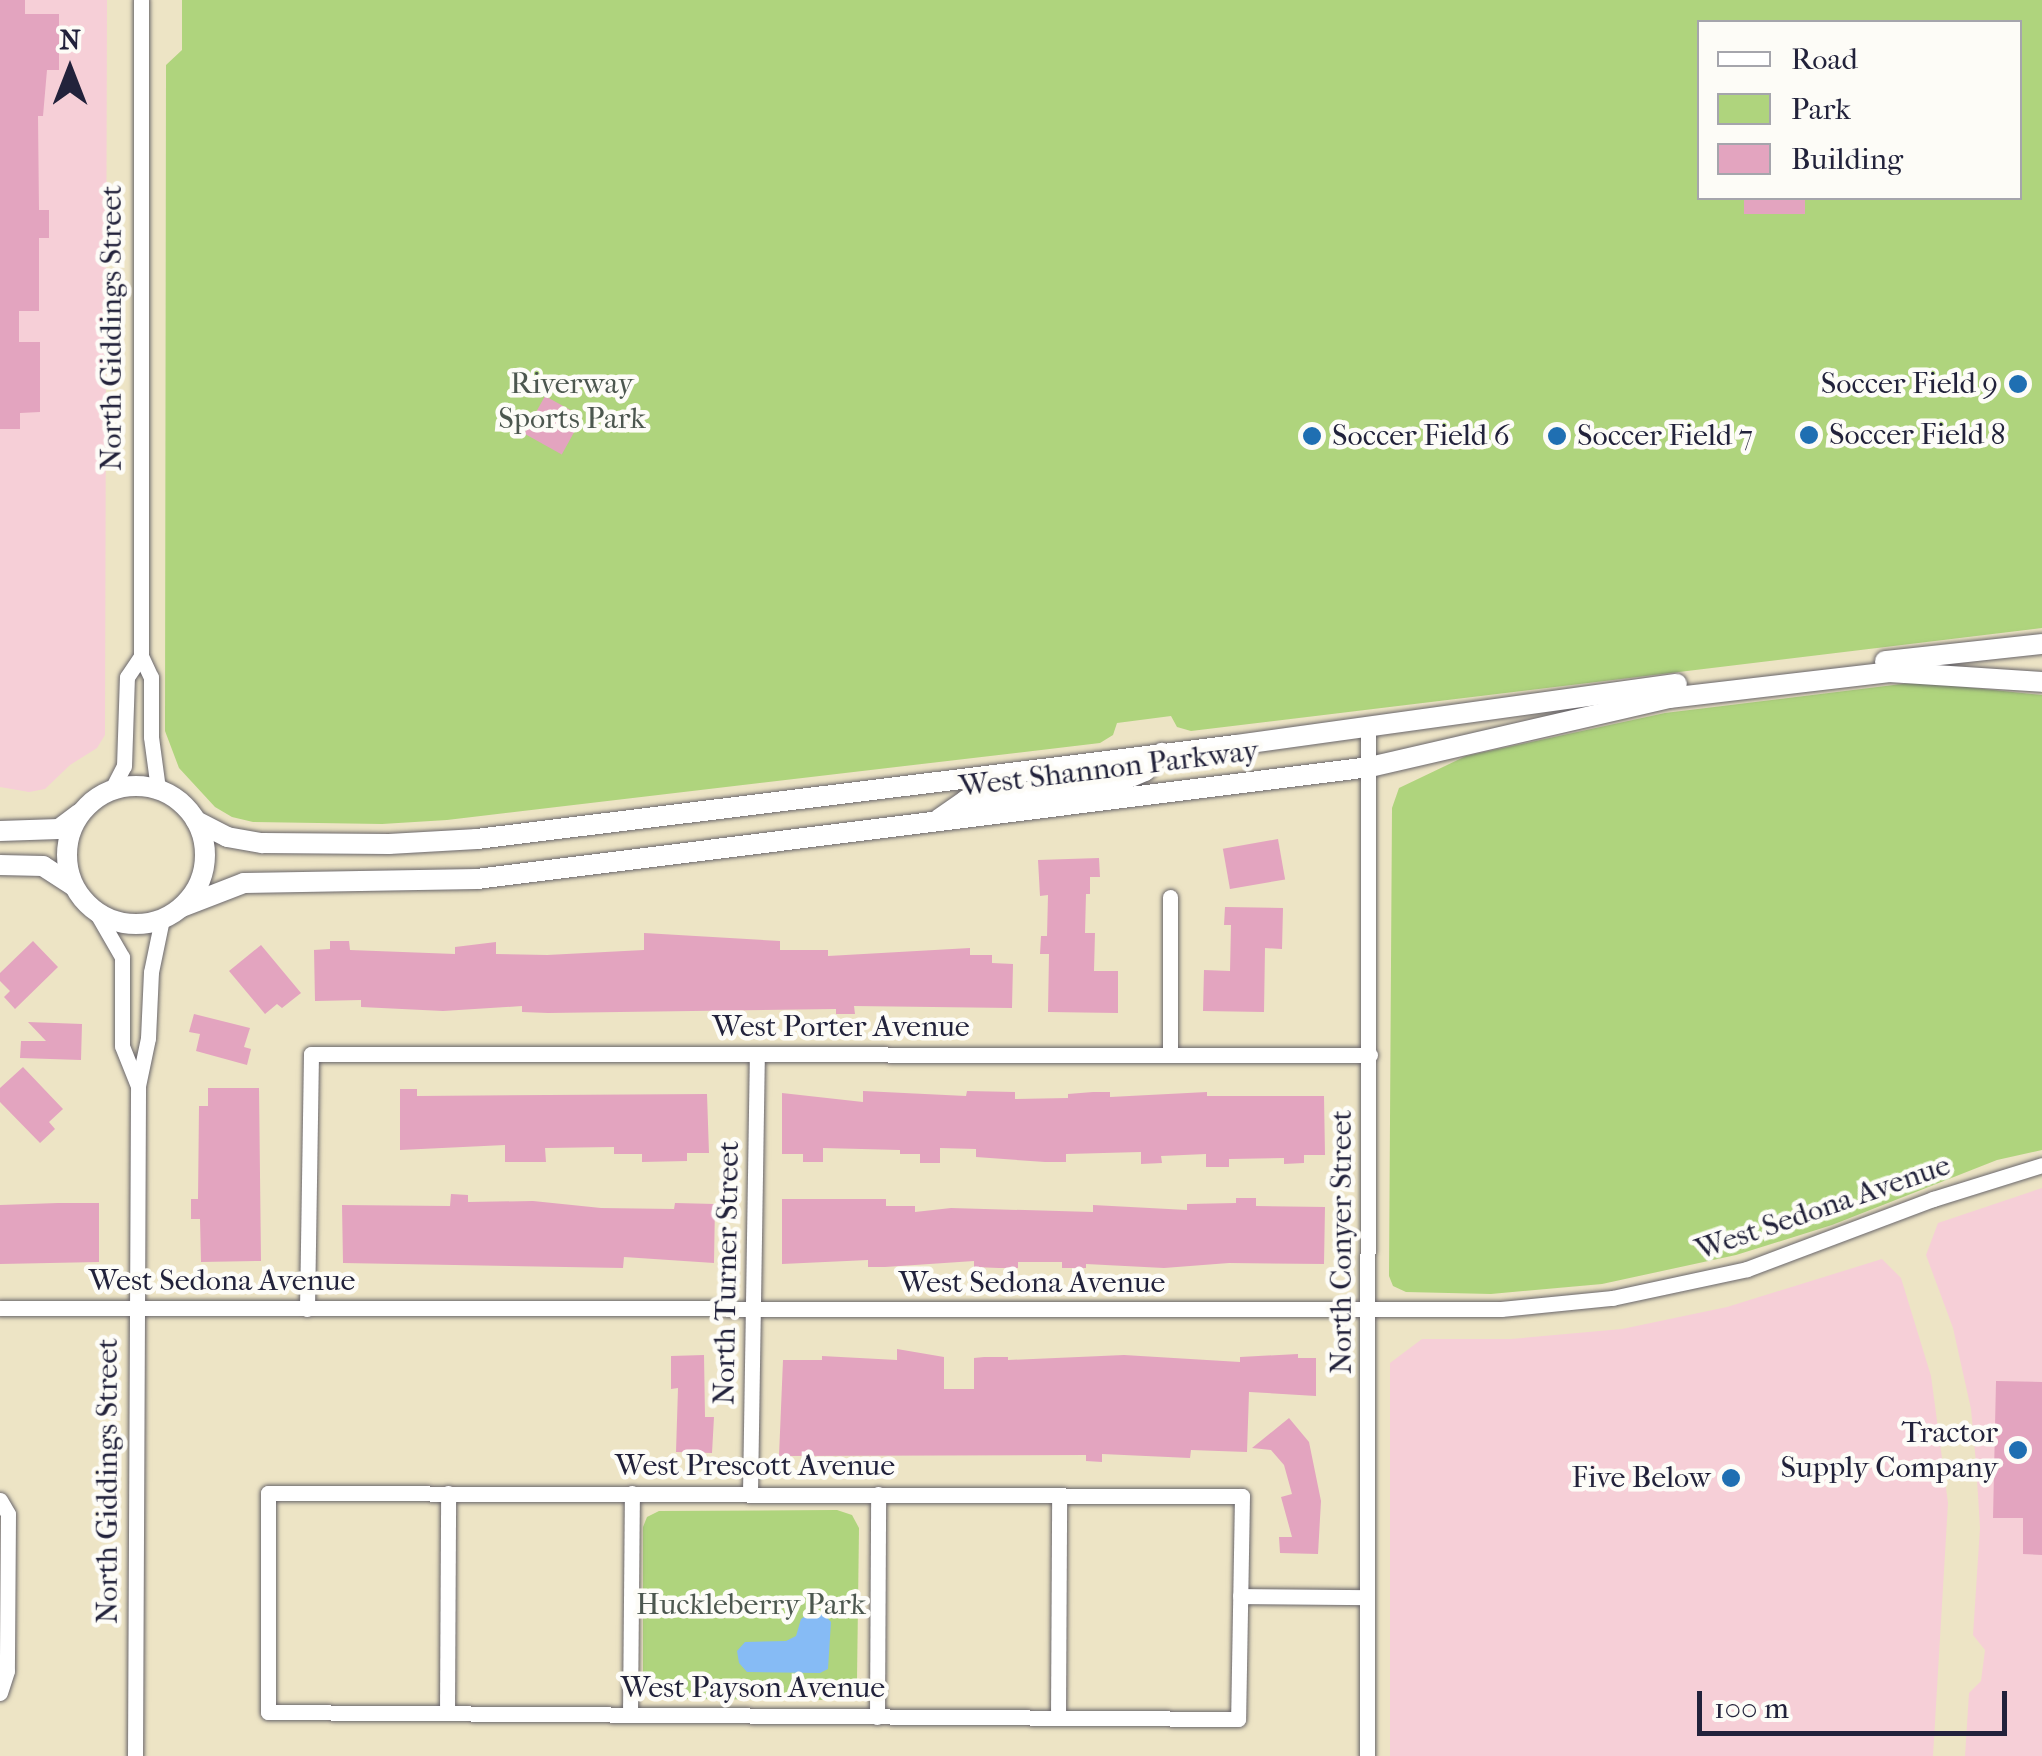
<!DOCTYPE html>
<style>
body{margin:0}
#map{position:relative;width:2042px;height:1756px;overflow:hidden;background:#ede4c5;font-family:"IM FELL French Canon",serif}
div>[style]{position:absolute}
[style*='--x']{left:calc(var(--x)*1px);top:calc(var(--y)*1px);width:calc(var(--w)*1px);rotate:calc(var(--a)*1deg)}
.built>*{inset:0;background:#f6cfd7}
.green>*{inset:0;background:#afd47d}
.water>*{inset:0;background:#86bbf5}
.building>*{inset:0;background:#e3a4bf;transform-origin:0 0}
.roads{filter:drop-shadow(0 0 2px #69666b) drop-shadow(0 0 2px #69666b)}
.minor>*{height:15px;margin:-7.5px;padding:0 7.5px;transform-origin:7.5px;border-radius:7.5px;background:#fff}
.tertiary>*{height:20px;margin:-10px;padding:0 10px;transform-origin:10px;border-radius:10px;background:#fff}
.tertiary>.ring{margin:-10px;padding:0;box-sizing:content-box;background:none;border:20px solid #fff;border-radius:50%}
.dots>*{width:28px;height:28px;translate:-50% -50%;box-sizing:border-box;border:5px solid #fdfcf7;border-radius:50%}
span{translate:-50% -50%;white-space:nowrap;text-align:center;line-height:1.15;-webkit-text-stroke:9px #fdfcf7;paint-order:stroke}
.street-label{font-size:30px;color:#22223b}
.park-label{font-size:30px;color:#4c574f}
.poi-label{font-size:30px;color:#22223b}
.right{translate:-100% -50%;text-align:right}
.left{translate:0 -50%;text-align:left}
.legend{position:absolute;left:1697px;top:20px;width:325px;height:180px;box-sizing:border-box;background:#fdfcf7;border:2px solid #a5a5ac;margin:0;padding:12px 18px;list-style:none;font-size:30px;color:#22223b}
.legend li{display:flex;align-items:center;gap:20px;height:50px}
.legend b{width:50px;border:2px solid #a5a5ac}
.north{position:absolute;left:20px;top:20px;width:100px;height:100px;-webkit-text-stroke:8px #fdfcf7;paint-order:stroke;rotate:0deg;font-size:28px;font-weight:700;line-height:40px;text-align:center;color:#22223b}
.north::after{content:'';display:block;margin:auto;width:35px;height:45px;background:#22223b;clip-path:polygon(50% 0,100% 100%,50% 72%,0 100%)}
.scale{position:absolute;left:1697px;top:1691px;width:310px;height:45px;box-sizing:border-box;border:5px solid #22223b;border-top:0;padding-left:12px;font-size:30px;line-height:35px;white-space:nowrap;color:#22223b;-webkit-text-stroke:8px #fdfcf7;paint-order:stroke}
</style>
<div id="map">
<div class="built">
<div style="clip-path:polygon(0 0,107px 0,105px 735px,97px 748px,70px 765px,45px 789px,29px 792px,0 787px)"></div>
<div style="clip-path:polygon(2042px 1188px,2042px 1756px,1965px 1756px,1969px 1693px,1981px 1681px,1985px 1650px,1973px 1635px,1980px 1528px,1976px 1463px,1971px 1409px,1953px 1328px,1926px 1255px,1938px 1223px)"></div>
<div style="clip-path:polygon(1882px 1259px,1901px 1278px,1931px 1376px,1948px 1503px,1933px 1756px,1390px 1756px,1390px 1363px,1422px 1339px,1511px 1339px,1622px 1329px,1727px 1307px)"></div>
</div>
<div class="green">
<div style="clip-path:polygon(evenodd,182px 0,2042px 0,2042px 628px,1191px 731px,1177px 727px,1171px 716px,1117px 723px,1113px 735px,1100px 743px,447px 820px,382px 824px,253px 822px,232px 817px,215px 807px,179px 768px,165px 731px,166px 65px,182px 50px,182px 0,1700px 22px,2020px 22px,2020px 198px,1700px 198px,1700px 22px)"></div>
<div style="clip-path:polygon(1918px 682px,2042px 695px,2042px 1150px,1997px 1160px,1832px 1225px,1736px 1255px,1602px 1284px,1491px 1294px,1406px 1292px,1393px 1286px,1389px 1276px,1392px 808px,1399px 788px,1466px 756px,1665px 713px)"></div>
<div style="clip-path:polygon(837px 1510px,852px 1515px,859px 1528px,857px 1679px,853px 1693px,838px 1700px,661px 1699px,649px 1694px,643px 1679px,643px 1527px,647px 1517px,659px 1511px)"></div>
</div>
<div class="water">
<div style="clip-path:polygon(811px 1612px,824px 1614px,831px 1622px,828px 1669px,820px 1673px,747px 1672px,739px 1663px,737px 1651px,745px 1642px,786px 1641px,796px 1636px,801px 1619px)"></div>
</div>
<div class="building">
<div style="clip-path:polygon(0 0,25px 0,25px 14px,59px 14px,59px 70px,47px 70px,43px 116px,38px 116px,39px 210px,49px 210px,49px 238px,39px 238px,39px 311px,19px 311px,19px 342px,40px 342px,40px 412px,20px 413px,20px 429px,0 429px)"></div>
<div style="left:1744px;top:198px;width:61px;height:16px"></div>
<div style="left:545px;top:396px;width:43px;height:43px;rotate:29deg"></div>
<div style="left:1278px;top:839px;width:41px;height:56px;rotate:80deg"></div>
<div style="clip-path:polygon(1099px 858px,1100px 877px,1090px 877px,1090px 894px,1086px 894px,1085px 933px,1095px 933px,1094px 971px,1118px 971px,1118px 1013px,1048px 1012px,1049px 954px,1040px 954px,1041px 936px,1047px 936px,1048px 895px,1040px 896px,1038px 860px)"></div>
<div style="clip-path:polygon(1225px 907px,1283px 908px,1282px 949px,1265px 948px,1264px 1012px,1203px 1011px,1204px 970px,1230px 971px,1231px 925px,1224px 925px)"></div>
<div style="clip-path:polygon(644px 933px,780px 941px,780px 950px,828px 950px,828px 956px,970px 948px,970px 955px,992px 955px,992px 963px,1013px 964px,1012px 1008px,854px 1006px,855px 1014px,836px 1014px,836px 1009px,548px 1013px,522px 1012px,522px 1006px,443px 1011px,361px 1007px,361px 1000px,315px 1001px,314px 950px,330px 949px,330px 941px,349px 941px,350px 950px,455px 954px,455px 947px,496px 942px,496px 954px,547px 955px,644px 950px)"></div>
<div style="clip-path:polygon(33px 941px,58px 967px,15px 1009px,4px 997px,10px 991px,0 981px,0 973px)"></div>
<div style="clip-path:polygon(261px 945px,301px 993px,282px 1008px,277px 1004px,265px 1014px,229px 971px)"></div>
<div style="clip-path:polygon(194px 1014px,250px 1028px,244px 1047px,251px 1049px,247px 1065px,196px 1051px,200px 1034px,189px 1032px)"></div>
<div style="clip-path:polygon(28px 1022px,82px 1024px,81px 1060px,20px 1058px,21px 1041px,46px 1041px)"></div>
<div style="clip-path:polygon(23px 1067px,63px 1109px,49px 1122px,55px 1129px,40px 1143px,0 1102px,0 1088px)"></div>
<div style="clip-path:polygon(208px 1088px,259px 1088px,261px 1261px,201px 1262px,200px 1219px,191px 1219px,191px 1199px,198px 1199px,199px 1106px,208px 1106px)"></div>
<div style="clip-path:polygon(400px 1089px,417px 1089px,417px 1096px,707px 1094px,709px 1153px,687px 1153px,687px 1161px,642px 1162px,642px 1154px,614px 1154px,614px 1147px,545px 1148px,546px 1162px,505px 1162px,505px 1145px,400px 1150px)"></div>
<div style="clip-path:polygon(863px 1091px,966px 1096px,967px 1091px,1015px 1092px,1015px 1099px,1068px 1098px,1068px 1094px,1093px 1092px,1110px 1092px,1110px 1097px,1207px 1092px,1207px 1096px,1324px 1096px,1325px 1155px,1304px 1155px,1304px 1163px,1284px 1164px,1284px 1158px,1229px 1159px,1229px 1167px,1206px 1167px,1206px 1154px,1161px 1156px,1162px 1163px,1141px 1164px,1141px 1152px,1066px 1154px,1066px 1162px,1045px 1162px,976px 1157px,976px 1149px,940px 1148px,940px 1163px,920px 1163px,920px 1154px,900px 1154px,900px 1150px,823px 1148px,823px 1162px,803px 1162px,803px 1154px,782px 1154px,782px 1093px,863px 1102px)"></div>
<div style="clip-path:polygon(451px 1194px,468px 1195px,468px 1202px,533px 1201px,601px 1208px,674px 1209px,675px 1203px,715px 1204px,714px 1263px,624px 1257px,623px 1268px,343px 1263px,342px 1205px,450px 1206px)"></div>
<div style="clip-path:polygon(1236px 1198px,1256px 1198px,1256px 1206px,1325px 1207px,1324px 1264px,1229px 1263px,1164px 1268px,1086px 1264px,1086px 1268px,1062px 1268px,1062px 1262px,1018px 1262px,1018px 1268px,999px 1268px,974px 1267px,974px 1261px,885px 1267px,868px 1267px,868px 1260px,782px 1264px,782px 1199px,886px 1199px,886px 1206px,915px 1206px,915px 1212px,951px 1208px,1093px 1212px,1093px 1205px,1187px 1210px,1187px 1204px,1236px 1203px)"></div>
<div style="clip-path:polygon(58px 1203px,99px 1203px,99px 1262px,0 1264px,0 1205px)"></div>
<div style="clip-path:polygon(897px 1349px,944px 1357px,944px 1389px,974px 1389px,974px 1358px,984px 1357px,1008px 1357px,1008px 1360px,1124px 1355px,1240px 1362px,1240px 1357px,1298px 1354px,1298px 1358px,1316px 1358px,1316px 1396px,1249px 1392px,1247px 1452px,1191px 1450px,1190px 1458px,1102px 1454px,1102px 1462px,1086px 1461px,1086px 1455px,779px 1456px,783px 1360px,822px 1360px,822px 1356px,897px 1360px)"></div>
<div style="clip-path:polygon(704px 1355px,705px 1417px,714px 1417px,712px 1453px,676px 1452px,678px 1388px,671px 1389px,671px 1356px)"></div>
<div style="clip-path:polygon(1996px 1381px,2042px 1382px,2042px 1555px,2023px 1554px,2023px 1518px,1993px 1518px)"></div>
<div style="clip-path:polygon(1289px 1418px,1309px 1442px,1321px 1501px,1318px 1554px,1280px 1553px,1279px 1537px,1292px 1537px,1281px 1497px,1292px 1494px,1284px 1465px,1271px 1450px,1252px 1448px)"></div>
</div>
<div class="roads">
<div class="minor">
<div style="--x:141;--y:0;--w:656;--a:90"></div>
<div style="--x:141;--y:656;--w:23;--a:65"></div>
<div style="--x:151;--y:677;--w:60;--a:90"></div>
<div style="--x:151;--y:737;--w:52;--a:82.3"></div>
<div style="--x:111;--y:791;--w:28;--a:-63"></div>
<div style="--x:124;--y:766;--w:89;--a:-88.1"></div>
<div style="--x:127;--y:677;--w:25;--a:-56"></div>
<div style="--x:1170;--y:897;--w:157;--a:90"></div>
<div style="--x:96;--y:912;--w:52;--a:60"></div>
<div style="--x:122;--y:957;--w:89;--a:90"></div>
<div style="--x:122;--y:1046;--w:43;--a:68.2"></div>
<div style="--x:0;--y:1308;--w:1501;--a:0.04"></div>
<div style="--x:1501;--y:1309;--w:112;--a:-5.7"></div>
<div style="--x:1612;--y:1298;--w:138;--a:-12.1"></div>
<div style="--x:1747;--y:1269;--w:199;--a:-20.6"></div>
<div style="--x:1933;--y:1199;--w:114;--a:-17.3"></div>
<div style="--x:307;--y:1309;--w:255;--a:-89.1"></div>
<div style="--x:311;--y:1054;--w:1059;--a:0.05"></div>
<div style="--x:268;--y:1493;--w:974;--a:0.18"></div>
<div style="--x:1242;--y:1496;--w:223;--a:91"></div>
<div style="--x:1238;--y:1719;--w:970;--a:-179.59"></div>
<div style="--x:268;--y:1712;--w:219;--a:-90"></div>
<div style="--x:750;--y:1493;--w:439;--a:-89.1"></div>
<div style="--x:0;--y:1500;--w:16;--a:60"></div>
<div style="--x:8;--y:1514;--w:157;--a:90.4"></div>
<div style="--x:7;--y:1671;--w:23;--a:108"></div>
<div style="--x:1240;--y:1596;--w:127;--a:0.5"></div>
<div style="--x:447;--y:1713;--w:220;--a:-89.7"></div>
<div style="--x:630;--y:1714;--w:221;--a:-89.5"></div>
<div style="--x:877;--y:1717;--w:223;--a:-89.7"></div>
<div style="--x:1058;--y:1718;--w:223;--a:-89.7"></div>
<div style="--x:135;--y:1756;--w:670;--a:-89.74"></div>
<div style="--x:138;--y:1086;--w:49;--a:-78.2"></div>
<div style="--x:148;--y:1038;--w:66;--a:-87.4"></div>
<div style="--x:151;--y:972;--w:54;--a:-78.3"></div>
<div style="--x:1367;--y:1756;--w:1028;--a:-89.94"></div>
</div>
<div class="tertiary">
<div style="--x:1885;--y:661;--w:158;--a:-6.2"></div>
<div class="ring" style="left:67px;top:786px;width:118px;height:118px"></div>
<div style="--x:939;--y:819;--w:33;--a:-35"></div>
<div style="--x:966;--y:800;--w:154;--a:-6.7"></div>
<div style="--x:1119;--y:782;--w:28;--a:-23"></div>
<div style="--x:1145;--y:771;--w:25;--a:-47"></div>
<div style="--x:196;--y:821;--w:35;--a:27"></div>
<div style="--x:227;--y:837;--w:36;--a:10"></div>
<div style="--x:262;--y:843;--w:127;--a:0.5"></div>
<div style="--x:389;--y:844;--w:88;--a:-3.3"></div>
<div style="--x:477;--y:839;--w:765;--a:-7.06"></div>
<div style="--x:1236;--y:745;--w:445;--a:-7.9"></div>
<div style="--x:0;--y:831;--w:59;--a:-1.9"></div>
<div style="--x:59;--y:829;--w:25;--a:-37"></div>
<div style="--x:0;--y:865;--w:43;--a:1.3"></div>
<div style="--x:43;--y:866;--w:35;--a:33"></div>
<div style="--x:182;--y:907;--w:66;--a:-21.2"></div>
<div style="--x:244;--y:883;--w:233;--a:-1"></div>
<div style="--x:477;--y:879;--w:900;--a:-7.15"></div>
<div style="--x:1370;--y:767;--w:307;--a:-13"></div>
<div style="--x:1669;--y:698;--w:222;--a:-6.7"></div>
<div style="--x:1889;--y:672;--w:153;--a:3.7"></div>
</div>
</div>
<div class="dots">
<div style="left:2018px;top:384px;background:#1f6fb2"></div>
<div style="left:1809px;top:435px;background:#1f6fb2"></div>
<div style="left:1312px;top:436px;background:#1f6fb2"></div>
<div style="left:1557px;top:436px;background:#1f6fb2"></div>
<div style="left:2018px;top:1450px;background:#1f6fb2"></div>
<div style="left:1731px;top:1478px;background:#1f6fb2"></div>
</div>
<div class="street-label">
<span style="left:112px;top:328px;rotate:-90deg">North Giddings Street</span>
<span style="left:1109px;top:769px;rotate:-7deg">West Shannon Parkway</span>
<span style="left:841px;top:1027px">West Porter Avenue</span>
<span style="left:1823px;top:1208px;rotate:-19deg">West Sedona Avenue</span>
<span style="left:1342px;top:1242px;rotate:-90deg">North Conyer Street</span>
<span style="left:727px;top:1273px;rotate:-89deg">North Turner Street</span>
<span style="left:222px;top:1281px">West Sedona Avenue</span>
<span style="left:1032px;top:1283px">West Sedona Avenue</span>
<span style="left:755px;top:1466px">West Prescott Avenue</span>
<span style="left:108px;top:1481px;rotate:-90deg">North Giddings Street</span>
<span style="left:753px;top:1688px">West Payson Avenue</span>
</div>
<div class="park-label">
<span style="left:572px;top:401px">Riverway<br>Sports Park</span>
<span style="left:751px;top:1605px">Huckleberry Park</span>
</div>
<div class="poi-label">
<span class="right" style="left:1998px;top:384px">Soccer Field 9</span>
<span class="left" style="left:1829px;top:435px">Soccer Field 8</span>
<span class="left" style="left:1332px;top:436px">Soccer Field 6</span>
<span class="left" style="left:1577px;top:436px">Soccer Field 7</span>
<span class="right" style="left:1998px;top:1450px">Tractor<br>Supply Company</span>
<span class="right" style="left:1711px;top:1478px">Five Below</span>
</div>
<ul class="legend">
<li><b style="height:12px;background:#fff"></b>Road</li>
<li><b style="height:28px;background:#afd47d"></b>Park</li>
<li><b style="height:28px;background:#e3a4bf"></b>Building</li>
</ul>
<div class="north">N</div>
<div class="scale">100 m</div>
</div>
